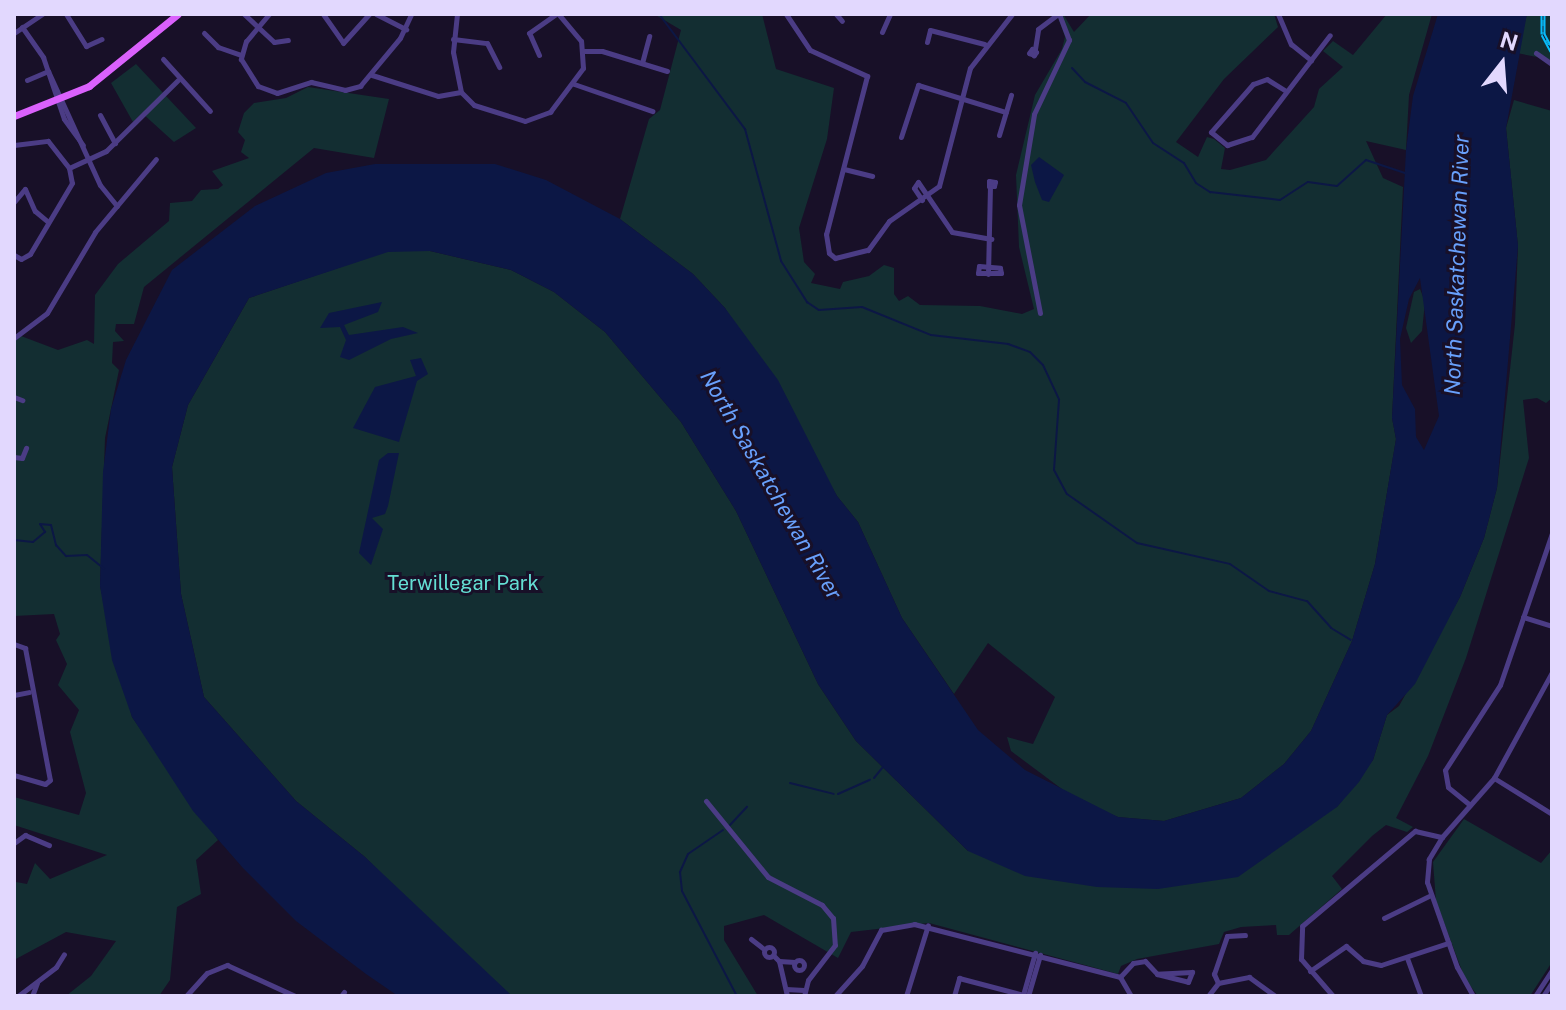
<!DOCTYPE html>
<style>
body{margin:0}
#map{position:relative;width:1566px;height:1010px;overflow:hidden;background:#181028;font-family:"Public Sans",sans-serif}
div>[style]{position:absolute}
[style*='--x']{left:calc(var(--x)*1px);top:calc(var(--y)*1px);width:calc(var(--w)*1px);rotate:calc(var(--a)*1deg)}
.green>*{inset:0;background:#132e32}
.water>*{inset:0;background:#0c1745}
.stream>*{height:2px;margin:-1px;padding:0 1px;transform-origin:1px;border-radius:1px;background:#0c1745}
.minor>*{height:5px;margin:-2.5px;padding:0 2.5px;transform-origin:2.5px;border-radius:2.5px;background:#4b3c85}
.minor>.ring{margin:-2.5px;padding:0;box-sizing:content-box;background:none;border:5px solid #4b3c85;border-radius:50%}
.major>*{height:7px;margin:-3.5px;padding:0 3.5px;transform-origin:3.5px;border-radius:3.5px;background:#da61fc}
.rail>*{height:5px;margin-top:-2.5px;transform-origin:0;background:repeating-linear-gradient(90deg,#181028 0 6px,#08bbfa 0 12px);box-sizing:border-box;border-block:2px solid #08bbfa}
span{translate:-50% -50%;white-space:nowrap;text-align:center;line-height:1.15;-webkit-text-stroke:6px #181028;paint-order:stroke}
.park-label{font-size:20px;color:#64ded3}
.water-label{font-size:22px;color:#68a0fc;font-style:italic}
.frame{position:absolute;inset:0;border:16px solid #e2d8fe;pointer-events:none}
.north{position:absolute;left:1462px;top:24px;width:80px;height:80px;-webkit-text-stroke:6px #181028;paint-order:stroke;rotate:17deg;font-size:22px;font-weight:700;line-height:32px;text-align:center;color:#e2d8fe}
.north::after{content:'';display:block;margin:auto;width:28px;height:36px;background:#e2d8fe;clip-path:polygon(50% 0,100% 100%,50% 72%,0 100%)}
</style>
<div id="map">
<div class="green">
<div style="clip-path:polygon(654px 14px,762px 14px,776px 69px,834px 88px,827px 139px,799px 228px,804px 262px,815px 274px,811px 283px,840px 289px,843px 282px,869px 276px,884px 265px,894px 268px,894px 294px,899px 301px,908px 296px,920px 305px,980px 306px,1022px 314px,1034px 309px,1019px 247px,1016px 175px,1035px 95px,1062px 49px,1065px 37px,1059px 20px,1063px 14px,1074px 32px,1091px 14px,1274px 14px,1278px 27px,1224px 79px,1176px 142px,1198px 157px,1207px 137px,1214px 139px,1225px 148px,1221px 169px,1230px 170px,1266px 160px,1314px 107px,1319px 89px,1343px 67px,1323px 51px,1333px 41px,1353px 55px,1387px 14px,1432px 14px,1409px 95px,1406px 150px,1366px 141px,1383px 178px,1403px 187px,1392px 418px,1396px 439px,1375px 564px,1352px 641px,1311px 731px,1284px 764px,1241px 798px,1164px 821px,1118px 817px,1078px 801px,1011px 751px,1007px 737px,1033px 744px,1055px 697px,988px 643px,954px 694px,902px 618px,858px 522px,837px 496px,725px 308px,693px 274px,620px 219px,649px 119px,660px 110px,681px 30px)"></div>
<div style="clip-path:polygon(1527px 14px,1552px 14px,1552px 60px,1517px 53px)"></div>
<div style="clip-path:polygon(136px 64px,196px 128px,174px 142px,142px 113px,133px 122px,111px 83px)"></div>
<div style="clip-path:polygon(308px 87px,389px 99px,374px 158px,314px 148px,144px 287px,134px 324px,116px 324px,115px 331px,124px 341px,113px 342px,112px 363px,119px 370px,105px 438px,100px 586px,132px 717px,218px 840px,196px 860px,201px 894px,177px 907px,170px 980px,159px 996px,66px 996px,91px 976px,116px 941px,66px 932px,14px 960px,16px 882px,27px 884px,35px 863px,50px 879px,107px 855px,14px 825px,14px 797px,79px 815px,86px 793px,70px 732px,79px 710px,58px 685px,67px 664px,56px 640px,60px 634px,54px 614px,14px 616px,14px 342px,21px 336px,58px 350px,87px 340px,94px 344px,95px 295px,118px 264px,169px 221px,170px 203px,192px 201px,201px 190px,218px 189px,223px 185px,212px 171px,249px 158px,241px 152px,245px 140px,238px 132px,244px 113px,254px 103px,286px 98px)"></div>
<div style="clip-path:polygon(1514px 100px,1552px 111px,1552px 398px,1546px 403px,1537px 398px,1523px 400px,1529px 458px,1466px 658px,1428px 756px,1396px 818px,1413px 827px,1407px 832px,1386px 825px,1372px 836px,1332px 876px,1342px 889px,1289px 935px,1277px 935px,1276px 925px,1241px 927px,1224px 932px,1219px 944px,1137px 959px,1121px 966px,1118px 974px,929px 923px,851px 932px,838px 958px,764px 915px,724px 926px,724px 940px,758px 996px,512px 996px,442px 935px,365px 857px,296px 801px,204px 697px,181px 594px,172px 467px,188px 405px,249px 298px,388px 251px,430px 251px,511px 270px,554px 292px,605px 332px,681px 422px,736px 511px,818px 684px,856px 741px,968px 851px,1337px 807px,1373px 760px,1387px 715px,1399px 706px,1460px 597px,1484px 538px,1497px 488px,1515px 324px,1518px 246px,1506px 128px)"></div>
<div style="clip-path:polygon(1420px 289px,1425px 302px,1422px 331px,1411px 343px,1406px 328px,1414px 292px)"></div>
<div style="clip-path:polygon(1464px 819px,1541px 863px,1552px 850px,1552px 962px,1530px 996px,1478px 996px,1465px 979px,1436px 901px,1433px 862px)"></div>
</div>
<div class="water">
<div style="clip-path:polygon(evenodd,1438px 14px,1527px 14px,1506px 128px,1518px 246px,1497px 488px,1484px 538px,1460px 597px,1415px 684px,1387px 715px,1373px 760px,1359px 782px,1337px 807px,1238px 877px,1158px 889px,1097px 887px,1025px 876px,968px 851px,856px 741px,818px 684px,736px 511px,681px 422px,605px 332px,554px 292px,511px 270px,430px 251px,388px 252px,249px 298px,188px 405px,172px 467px,181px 594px,204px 697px,296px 801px,365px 857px,512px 996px,398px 996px,366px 974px,296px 921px,243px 868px,193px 811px,132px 717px,112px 660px,100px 586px,103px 472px,111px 409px,126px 360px,172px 270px,255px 206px,326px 173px,375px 164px,495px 164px,546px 180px,620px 219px,693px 274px,725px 308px,778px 380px,837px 496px,858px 522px,902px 618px,978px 730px,1025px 770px,1118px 817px,1164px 821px,1241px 798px,1284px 764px,1311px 731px,1352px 641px,1375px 564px,1396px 439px,1392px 418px,1406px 150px,1413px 96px,1438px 14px,1420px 278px,1439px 416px,1424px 450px,1416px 437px,1415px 409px,1402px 385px,1400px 339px,1409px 299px,1420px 278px)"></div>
<div style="clip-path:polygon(1039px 157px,1064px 175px,1049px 202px,1042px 200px,1035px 182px,1031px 165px)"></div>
<div style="clip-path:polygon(382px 302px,378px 312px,344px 325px,349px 335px,403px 327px,418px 333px,391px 339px,349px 360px,340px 357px,346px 340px,340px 327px,320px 328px,329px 313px)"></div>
<div style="clip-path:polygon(421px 358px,428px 374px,417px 381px,399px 442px,353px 428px,375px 387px,416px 376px,410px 360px)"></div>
<div style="clip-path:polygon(388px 453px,399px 453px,388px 506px,385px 514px,372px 518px,383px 529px,371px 565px,359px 553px,379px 460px)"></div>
</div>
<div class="stream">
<div style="--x:659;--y:14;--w:144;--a:53.2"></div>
<div style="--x:745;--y:129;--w:137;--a:74.7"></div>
<div style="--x:781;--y:261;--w:49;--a:57.6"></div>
<div style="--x:807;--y:302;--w:14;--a:34"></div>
<div style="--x:819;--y:310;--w:43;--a:-4"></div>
<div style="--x:862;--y:307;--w:74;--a:22.1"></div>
<div style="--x:931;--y:335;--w:78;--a:6.7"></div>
<div style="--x:1008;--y:344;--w:23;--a:20"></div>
<div style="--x:1030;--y:352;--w:18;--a:45"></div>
<div style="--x:1043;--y:365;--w:38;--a:65"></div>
<div style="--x:1059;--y:400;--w:70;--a:94.1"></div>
<div style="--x:1054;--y:470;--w:27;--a:62"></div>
<div style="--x:1067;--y:494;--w:85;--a:35"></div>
<div style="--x:1137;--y:543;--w:95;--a:12.7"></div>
<div style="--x:1230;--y:564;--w:47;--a:34.7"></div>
<div style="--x:1269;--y:591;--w:39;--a:15"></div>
<div style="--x:1307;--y:601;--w:36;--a:48"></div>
<div style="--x:1331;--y:628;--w:23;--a:31"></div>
<div style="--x:1072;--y:68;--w:19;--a:47"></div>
<div style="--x:1085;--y:82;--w:46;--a:27.1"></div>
<div style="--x:1126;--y:103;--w:48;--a:56"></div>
<div style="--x:1153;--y:143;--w:37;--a:33"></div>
<div style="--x:1184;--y:163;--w:23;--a:59"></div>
<div style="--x:1196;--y:183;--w:17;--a:33"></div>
<div style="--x:1210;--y:192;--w:70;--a:6.5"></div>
<div style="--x:1280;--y:200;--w:33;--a:-33"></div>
<div style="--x:1308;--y:182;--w:29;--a:8"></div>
<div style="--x:1337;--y:186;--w:39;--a:-42"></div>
<div style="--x:1366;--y:160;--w:41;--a:18.4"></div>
<div style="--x:14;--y:540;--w:19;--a:6"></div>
<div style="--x:33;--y:542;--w:16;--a:-40"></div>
<div style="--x:45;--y:532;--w:9;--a:-122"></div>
<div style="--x:40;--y:524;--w:11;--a:5"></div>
<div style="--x:51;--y:525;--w:21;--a:76"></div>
<div style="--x:56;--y:545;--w:15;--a:48"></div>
<div style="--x:66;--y:556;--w:21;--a:-3"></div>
<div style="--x:87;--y:555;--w:22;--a:39"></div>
<div style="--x:874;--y:778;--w:14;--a:-51"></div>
<div style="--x:790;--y:783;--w:45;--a:14"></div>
<div style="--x:838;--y:794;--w:35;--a:-24"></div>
<div style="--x:730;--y:825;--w:25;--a:-47"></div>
<div style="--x:723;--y:830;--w:42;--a:145.6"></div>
<div style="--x:688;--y:854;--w:20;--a:114"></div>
<div style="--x:680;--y:872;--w:19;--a:84"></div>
<div style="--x:682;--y:891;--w:119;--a:62.4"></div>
</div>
<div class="minor">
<div style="--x:66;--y:14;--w:38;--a:58"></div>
<div style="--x:86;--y:46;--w:17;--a:-24"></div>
<div style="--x:244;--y:14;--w:41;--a:43"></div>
<div style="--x:274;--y:42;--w:14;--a:-8"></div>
<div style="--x:269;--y:14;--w:35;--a:130"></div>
<div style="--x:246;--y:41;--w:19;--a:106"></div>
<div style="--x:241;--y:59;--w:32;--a:58"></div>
<div style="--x:258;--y:86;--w:20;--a:20"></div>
<div style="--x:277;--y:93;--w:36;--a:-18"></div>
<div style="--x:311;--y:82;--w:35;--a:13"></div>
<div style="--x:345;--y:90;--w:16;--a:-15"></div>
<div style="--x:360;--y:86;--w:62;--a:-50.2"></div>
<div style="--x:400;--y:38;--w:26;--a:-65"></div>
<div style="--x:323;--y:14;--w:35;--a:55"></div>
<div style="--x:343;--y:43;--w:39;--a:-48"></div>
<div style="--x:376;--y:14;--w:34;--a:27"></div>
<div style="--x:457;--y:14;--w:38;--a:96"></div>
<div style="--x:453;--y:52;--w:41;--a:78.7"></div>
<div style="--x:461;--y:92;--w:18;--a:45"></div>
<div style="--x:474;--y:105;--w:53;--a:17.4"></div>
<div style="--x:525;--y:121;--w:27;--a:-20"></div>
<div style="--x:550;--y:112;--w:55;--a:-53.1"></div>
<div style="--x:583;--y:68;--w:27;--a:-94"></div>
<div style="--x:581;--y:41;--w:35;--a:-130"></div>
<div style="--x:786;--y:14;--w:43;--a:56.3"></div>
<div style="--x:810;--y:50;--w:63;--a:24.5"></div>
<div style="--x:867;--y:76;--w:163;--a:104.5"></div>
<div style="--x:826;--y:234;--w:19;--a:81"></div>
<div style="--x:829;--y:253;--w:8;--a:40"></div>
<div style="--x:835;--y:258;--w:34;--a:-14"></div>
<div style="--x:868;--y:250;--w:36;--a:-54"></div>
<div style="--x:889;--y:221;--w:61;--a:-35"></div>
<div style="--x:939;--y:186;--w:122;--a:-75.3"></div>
<div style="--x:970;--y:68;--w:68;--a:-52.1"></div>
<div style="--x:836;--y:14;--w:9;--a:49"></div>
<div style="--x:1278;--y:14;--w:33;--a:67"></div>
<div style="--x:1291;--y:44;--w:26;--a:39"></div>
<div style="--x:22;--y:27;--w:37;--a:55"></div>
<div style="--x:43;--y:57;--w:65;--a:71.3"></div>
<div style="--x:64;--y:119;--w:32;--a:54"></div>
<div style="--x:882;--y:32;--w:20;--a:-66"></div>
<div style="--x:14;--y:33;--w:34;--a:-34"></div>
<div style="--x:204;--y:33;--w:20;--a:45"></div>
<div style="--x:218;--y:47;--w:24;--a:19"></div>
<div style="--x:453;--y:39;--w:34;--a:7"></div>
<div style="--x:487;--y:43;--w:27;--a:63"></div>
<div style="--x:927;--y:42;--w:12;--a:-76"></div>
<div style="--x:930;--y:30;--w:56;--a:14.5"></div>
<div style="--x:1032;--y:49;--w:5;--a:37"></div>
<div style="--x:1036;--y:52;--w:4;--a:124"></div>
<div style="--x:1034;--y:55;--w:5;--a:-158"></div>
<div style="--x:1029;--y:53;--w:5;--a:-53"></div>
<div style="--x:1035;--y:49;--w:20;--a:-81"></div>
<div style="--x:1038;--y:29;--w:25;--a:-37"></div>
<div style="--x:584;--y:51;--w:18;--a:0"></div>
<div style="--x:602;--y:51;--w:68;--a:17.1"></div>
<div style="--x:1536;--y:53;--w:19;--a:35"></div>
<div style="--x:539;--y:55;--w:24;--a:-114"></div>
<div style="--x:529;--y:33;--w:33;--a:-35"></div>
<div style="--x:163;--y:59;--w:70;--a:47.9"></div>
<div style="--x:642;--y:63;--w:28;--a:-75"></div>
<div style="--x:48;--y:71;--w:125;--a:65.5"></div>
<div style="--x:100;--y:185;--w:27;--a:51"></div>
<div style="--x:372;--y:75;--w:69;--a:17.7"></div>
<div style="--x:438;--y:96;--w:23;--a:-10"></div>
<div style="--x:27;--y:80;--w:23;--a:-23"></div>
<div style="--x:574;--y:84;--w:83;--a:19.1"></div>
<div style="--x:1286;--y:91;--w:22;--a:-148"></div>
<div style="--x:1267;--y:79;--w:15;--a:160"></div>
<div style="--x:1253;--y:84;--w:64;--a:131.2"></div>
<div style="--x:1211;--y:132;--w:21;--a:39"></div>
<div style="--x:1227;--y:145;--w:26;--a:-18"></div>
<div style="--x:1252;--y:137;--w:128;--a:-52.6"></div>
<div style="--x:100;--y:115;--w:32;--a:62"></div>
<div style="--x:999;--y:135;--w:42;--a:-73.3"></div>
<div style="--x:901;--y:137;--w:55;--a:-71.9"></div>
<div style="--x:918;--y:85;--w:92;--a:17.1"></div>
<div style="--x:14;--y:145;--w:34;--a:-7"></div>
<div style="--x:48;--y:141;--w:34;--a:52"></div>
<div style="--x:69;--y:168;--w:15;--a:79"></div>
<div style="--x:72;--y:183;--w:82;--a:120.6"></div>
<div style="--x:30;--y:254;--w:10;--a:151"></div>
<div style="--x:21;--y:259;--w:8;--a:-150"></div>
<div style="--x:69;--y:168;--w:41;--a:-24.7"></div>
<div style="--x:106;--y:151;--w:101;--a:-44.6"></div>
<div style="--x:844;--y:169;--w:29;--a:14"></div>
<div style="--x:989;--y:181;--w:6;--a:9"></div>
<div style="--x:995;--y:182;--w:4;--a:104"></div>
<div style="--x:994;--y:186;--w:5;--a:180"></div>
<div style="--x:989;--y:186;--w:5;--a:-90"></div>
<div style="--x:25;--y:189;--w:24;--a:66"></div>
<div style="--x:35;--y:211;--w:17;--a:40"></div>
<div style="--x:922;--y:200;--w:14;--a:-124"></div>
<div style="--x:914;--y:188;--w:7;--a:-56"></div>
<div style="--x:918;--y:182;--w:60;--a:55.8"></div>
<div style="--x:952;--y:232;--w:40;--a:10"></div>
<div style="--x:14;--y:202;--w:17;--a:-50"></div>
<div style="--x:979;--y:266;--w:21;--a:5"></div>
<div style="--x:1000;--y:268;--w:5;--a:79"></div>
<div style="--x:1001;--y:273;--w:23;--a:180"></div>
<div style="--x:978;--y:273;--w:7;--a:-82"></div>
<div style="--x:988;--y:274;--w:87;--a:-88.7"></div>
<div style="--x:1040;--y:313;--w:110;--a:-101"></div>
<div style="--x:1019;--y:205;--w:92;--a:-80.6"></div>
<div style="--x:1034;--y:114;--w:82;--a:-64.7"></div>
<div style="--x:1069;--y:40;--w:28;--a:-111"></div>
<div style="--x:14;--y:338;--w:41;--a:-37.1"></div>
<div style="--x:47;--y:313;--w:94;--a:-59.3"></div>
<div style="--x:95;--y:232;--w:95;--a:-50.1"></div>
<div style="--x:14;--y:397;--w:9;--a:21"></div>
<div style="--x:14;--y:457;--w:8;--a:7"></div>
<div style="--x:22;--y:458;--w:11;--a:-68"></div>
<div style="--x:1523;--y:617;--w:30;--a:17"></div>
<div style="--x:14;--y:644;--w:12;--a:20"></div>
<div style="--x:25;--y:648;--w:134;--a:79.3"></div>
<div style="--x:50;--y:780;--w:6;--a:141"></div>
<div style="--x:45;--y:784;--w:32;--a:-164"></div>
<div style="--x:14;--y:695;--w:15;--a:-11"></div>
<div style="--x:1494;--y:778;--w:68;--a:31.8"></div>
<div style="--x:706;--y:801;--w:98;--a:50.8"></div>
<div style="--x:768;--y:877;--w:61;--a:27.4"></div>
<div style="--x:822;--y:905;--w:17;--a:50"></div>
<div style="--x:833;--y:918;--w:27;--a:86"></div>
<div style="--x:835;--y:945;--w:44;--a:127.6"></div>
<div style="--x:808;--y:980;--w:16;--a:104"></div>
<div style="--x:1470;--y:805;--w:28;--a:-141"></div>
<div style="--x:1448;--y:787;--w:17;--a:-100"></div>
<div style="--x:1445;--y:770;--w:101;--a:-57.1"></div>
<div style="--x:1500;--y:685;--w:161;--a:-71.1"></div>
<div style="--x:1442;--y:837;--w:26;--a:121"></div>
<div style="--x:1429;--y:859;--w:23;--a:95"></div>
<div style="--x:1427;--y:882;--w:90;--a:70.6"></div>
<div style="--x:1457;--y:967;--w:33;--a:61"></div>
<div style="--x:14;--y:843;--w:14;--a:-36"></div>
<div style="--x:25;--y:835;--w:26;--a:23"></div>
<div style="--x:1384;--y:918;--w:52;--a:-26.1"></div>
<div style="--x:751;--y:939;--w:16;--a:38"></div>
<div class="ring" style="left:764px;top:947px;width:5px;height:5px"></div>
<div style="--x:773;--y:955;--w:8;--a:45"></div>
<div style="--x:779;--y:961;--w:36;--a:77"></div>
<div style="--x:1407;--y:958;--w:40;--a:69.8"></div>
<div class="ring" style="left:794px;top:960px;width:5px;height:5px"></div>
<div style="--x:779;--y:961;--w:16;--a:4"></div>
<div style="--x:1310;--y:971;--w:44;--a:-34.8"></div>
<div style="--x:1346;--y:946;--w:23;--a:41"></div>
<div style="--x:1363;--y:961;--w:18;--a:13"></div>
<div style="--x:1381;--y:965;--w:71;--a:-18.2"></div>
<div style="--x:1120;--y:977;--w:19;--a:-47"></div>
<div style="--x:1133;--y:963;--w:12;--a:-9"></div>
<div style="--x:1145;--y:961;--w:18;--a:47"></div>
<div style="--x:1157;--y:974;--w:32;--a:14"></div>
<div style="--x:1188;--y:982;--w:11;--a:-68"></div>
<div style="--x:1192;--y:972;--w:35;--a:177"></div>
<div style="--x:1218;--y:983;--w:32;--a:-11"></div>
<div style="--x:1249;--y:977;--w:32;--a:36"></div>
<div style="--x:786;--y:989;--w:18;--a:3"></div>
<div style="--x:1023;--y:995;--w:44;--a:-74.1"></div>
<div style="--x:18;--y:996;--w:48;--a:-37.3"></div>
<div style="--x:56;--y:967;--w:15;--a:-58"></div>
<div style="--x:32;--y:996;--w:14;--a:-69"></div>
<div style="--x:186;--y:996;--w:31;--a:-48"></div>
<div style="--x:207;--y:973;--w:22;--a:-22"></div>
<div style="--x:227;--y:965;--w:75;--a:24.5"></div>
<div style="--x:341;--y:996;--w:5;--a:-53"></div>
<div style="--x:835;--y:996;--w:40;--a:-48"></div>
<div style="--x:862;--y:966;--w:41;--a:-62.2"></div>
<div style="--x:881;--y:930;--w:34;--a:-10"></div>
<div style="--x:914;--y:924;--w:213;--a:14.4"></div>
<div style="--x:1120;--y:977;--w:22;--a:60"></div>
<div style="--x:906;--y:996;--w:74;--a:-72.8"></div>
<div style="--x:954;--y:996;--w:19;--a:-74"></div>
<div style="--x:959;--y:978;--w:70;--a:14.8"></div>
<div style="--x:1028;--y:996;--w:43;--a:-73.7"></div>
<div style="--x:1208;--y:996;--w:16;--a:-52"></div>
<div style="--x:1218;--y:983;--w:10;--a:-114"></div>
<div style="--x:1214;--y:974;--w:40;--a:-71.1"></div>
<div style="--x:1227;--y:936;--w:18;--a:-3"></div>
<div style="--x:1333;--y:996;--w:49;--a:-130.9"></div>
<div style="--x:1301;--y:959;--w:33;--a:-88"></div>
<div style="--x:1302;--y:926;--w:148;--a:-40.1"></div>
<div style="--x:1415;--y:831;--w:28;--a:13"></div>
<div style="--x:1442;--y:837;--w:79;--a:-48.6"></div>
<div style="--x:1494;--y:778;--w:121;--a:-61.3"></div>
<div style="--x:1535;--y:996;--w:31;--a:-57"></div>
<div style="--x:1543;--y:996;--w:17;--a:-57"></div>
</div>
<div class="major">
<div style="--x:14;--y:116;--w:81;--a:-21.8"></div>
<div style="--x:89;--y:86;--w:114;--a:-39"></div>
</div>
<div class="rail">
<div style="--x:1543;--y:14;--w:20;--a:90"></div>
<div style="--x:1543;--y:34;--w:19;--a:62"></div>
</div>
<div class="park-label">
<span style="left:463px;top:583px">Terwillegar Park</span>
</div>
<div class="water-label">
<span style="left:1457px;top:265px;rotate:-88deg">North Saskatchewan River</span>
<span style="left:771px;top:485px;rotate:60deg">North Saskatchewan River</span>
</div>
<div class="frame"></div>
<div class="north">N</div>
</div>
